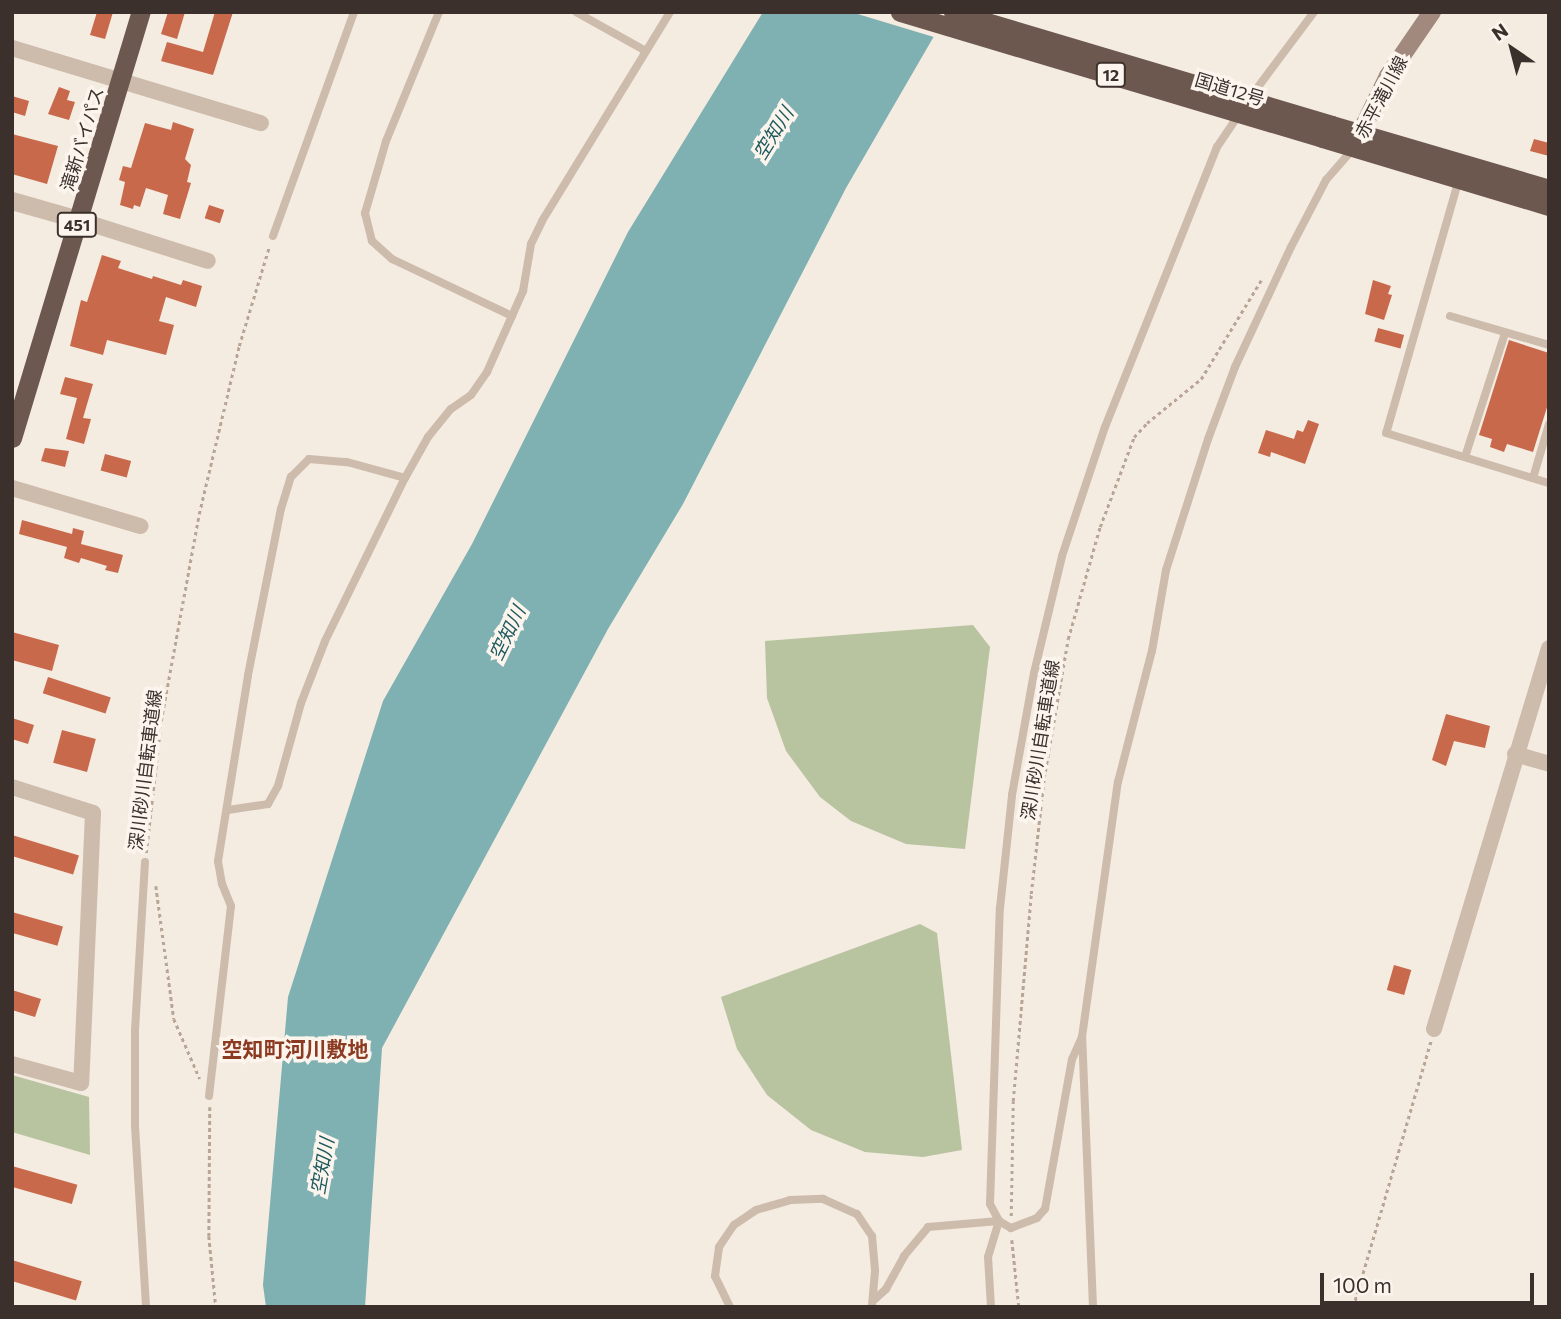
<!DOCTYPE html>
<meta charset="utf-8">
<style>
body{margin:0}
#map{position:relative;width:1561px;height:1319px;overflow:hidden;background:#f4ebe1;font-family:Commissioner,"Noto Sans JP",sans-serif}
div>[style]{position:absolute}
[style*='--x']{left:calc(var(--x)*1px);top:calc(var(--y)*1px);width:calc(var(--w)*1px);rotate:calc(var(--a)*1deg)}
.green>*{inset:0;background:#b8c4a0}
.water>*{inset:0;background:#7fb0b2}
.pier>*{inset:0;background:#f4ebe1}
.building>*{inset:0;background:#c8694b;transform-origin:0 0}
.path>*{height:2.5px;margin-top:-1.25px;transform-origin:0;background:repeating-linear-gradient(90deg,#b9a596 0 3.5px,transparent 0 7px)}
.service>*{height:8px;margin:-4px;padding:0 4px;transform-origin:4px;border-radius:4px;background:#cdbbac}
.minor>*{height:16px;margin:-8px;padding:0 8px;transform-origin:8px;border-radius:8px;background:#cdbbac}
.tertiary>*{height:18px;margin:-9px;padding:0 9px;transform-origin:9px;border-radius:9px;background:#cdbbac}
.secondary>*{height:18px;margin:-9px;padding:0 9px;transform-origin:9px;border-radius:9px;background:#a18a7d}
.trunk>*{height:19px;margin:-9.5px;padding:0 9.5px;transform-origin:9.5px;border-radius:9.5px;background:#6c584f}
.trunk-bridge>*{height:19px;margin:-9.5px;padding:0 9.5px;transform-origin:9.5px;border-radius:9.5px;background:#6c584f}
span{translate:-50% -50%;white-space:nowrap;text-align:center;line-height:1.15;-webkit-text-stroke:7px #fbf5ee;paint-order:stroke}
.shield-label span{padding:2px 5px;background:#fbf5ee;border:2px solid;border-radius:5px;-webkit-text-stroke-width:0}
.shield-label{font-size:16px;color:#3b302b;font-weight:700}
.street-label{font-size:18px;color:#3b302b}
.water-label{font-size:19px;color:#1f5a5e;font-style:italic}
.quarter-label{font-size:21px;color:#8c3b22;font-weight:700}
.frame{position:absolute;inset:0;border:14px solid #3b302b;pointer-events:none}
.north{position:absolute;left:1477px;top:14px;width:70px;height:70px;-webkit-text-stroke:5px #fbf5ee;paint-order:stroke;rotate:325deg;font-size:19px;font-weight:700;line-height:28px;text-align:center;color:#3b302b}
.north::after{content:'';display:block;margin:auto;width:24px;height:32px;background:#3b302b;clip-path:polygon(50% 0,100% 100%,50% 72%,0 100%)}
.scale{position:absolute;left:1320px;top:1273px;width:214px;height:32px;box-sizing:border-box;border:4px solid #3b302b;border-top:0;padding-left:9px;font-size:21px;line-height:24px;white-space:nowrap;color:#3b302b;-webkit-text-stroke:5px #fbf5ee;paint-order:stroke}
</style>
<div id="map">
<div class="green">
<div style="clip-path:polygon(973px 625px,990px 647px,965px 849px,906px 844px,851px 821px,820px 797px,786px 751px,767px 698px,765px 641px)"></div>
<div style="clip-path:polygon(920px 924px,937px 933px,962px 1150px,923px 1157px,865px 1152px,811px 1130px,767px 1095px,737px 1049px,721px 997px)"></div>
<div style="clip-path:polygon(12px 1075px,89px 1097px,90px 1155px,12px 1132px)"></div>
</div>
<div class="water">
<div style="clip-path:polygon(763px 12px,948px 12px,846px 188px,683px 504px,608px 629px,382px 1048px,365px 1307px,266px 1307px,263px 1285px,288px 997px,383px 701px,472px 544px,628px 232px)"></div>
</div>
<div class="pier">
<div style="clip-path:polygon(851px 12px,951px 12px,937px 38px)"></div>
</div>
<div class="building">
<div style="clip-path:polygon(97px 12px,113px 12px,105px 39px,90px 35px)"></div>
<div style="clip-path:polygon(168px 12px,185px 12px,177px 39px,161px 34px)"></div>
<div style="clip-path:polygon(215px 12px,233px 12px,213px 75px,161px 61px,167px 42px,203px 52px)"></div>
<div style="clip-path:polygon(59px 87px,70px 91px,67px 100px,75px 102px,69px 120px,48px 114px)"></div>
<div style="clip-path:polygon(12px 96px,29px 101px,25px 116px,12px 112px)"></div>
<div style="clip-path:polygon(173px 122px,194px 129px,185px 159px,191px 165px,187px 182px,191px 183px,180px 219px,163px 214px,168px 195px,146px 188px,140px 207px,134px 205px,133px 209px,120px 205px,125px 182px,119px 180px,123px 166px,131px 168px,145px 123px,171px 130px)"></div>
<div style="clip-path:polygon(12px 134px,58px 146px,47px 184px,12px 174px)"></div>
<div style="clip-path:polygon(1534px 139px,1549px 143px,1549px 156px,1530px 151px)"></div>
<div style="left:209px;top:205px;width:16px;height:14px;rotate:18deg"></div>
<div style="clip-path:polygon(102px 255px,121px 261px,118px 268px,152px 279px,153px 276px,181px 285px,183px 280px,202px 286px,196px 307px,166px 297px,159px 321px,174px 325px,166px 355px,107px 340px,103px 355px,70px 346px,81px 300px,87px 302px)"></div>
<div style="clip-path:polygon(1373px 280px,1391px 286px,1388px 294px,1392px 295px,1384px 320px,1365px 314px)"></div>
<div style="left:1378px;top:328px;width:27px;height:14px;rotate:15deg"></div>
<div style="clip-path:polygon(1509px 340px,1549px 353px,1549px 401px,1533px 452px,1507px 444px,1504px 452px,1490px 447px,1492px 439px,1479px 435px)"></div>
<div style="clip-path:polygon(65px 377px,93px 384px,83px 418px,91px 419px,84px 444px,66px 439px,77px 398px,60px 394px)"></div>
<div style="clip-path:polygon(1308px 420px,1319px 424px,1305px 464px,1271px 452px,1270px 457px,1258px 453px,1266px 430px,1294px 439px,1297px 430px,1303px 432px)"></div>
<div style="clip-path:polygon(45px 448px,69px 451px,65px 467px,41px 461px)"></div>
<div style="left:105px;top:454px;width:27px;height:17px;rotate:15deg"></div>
<div style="clip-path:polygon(22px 520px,72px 534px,73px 528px,84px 531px,81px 544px,123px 555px,118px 573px,105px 570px,107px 566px,81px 558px,79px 563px,64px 558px,67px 547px,19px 534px)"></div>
<div style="clip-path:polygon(12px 632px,59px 645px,52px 671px,12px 660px)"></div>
<div style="left:48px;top:677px;width:66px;height:17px;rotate:18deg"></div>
<div style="clip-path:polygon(1446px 714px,1490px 726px,1485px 748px,1454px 741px,1446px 766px,1432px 760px)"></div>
<div style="clip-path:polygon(12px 718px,34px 725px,28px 744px,12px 739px)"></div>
<div style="left:62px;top:730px;width:35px;height:34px;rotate:15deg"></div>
<div style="left:12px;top:835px;width:70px;height:20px;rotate:17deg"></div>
<div style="left:12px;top:912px;width:53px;height:20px;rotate:16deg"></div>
<div style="left:1394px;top:965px;width:18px;height:26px;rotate:16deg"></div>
<div style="clip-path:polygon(12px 990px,41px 999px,35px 1017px,12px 1010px)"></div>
<div style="left:12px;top:1166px;width:68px;height:20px;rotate:16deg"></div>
<div style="left:12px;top:1260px;width:73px;height:20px;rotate:17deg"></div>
</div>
<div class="path">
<div style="--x:146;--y:853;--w:133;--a:-83.5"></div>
<div style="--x:161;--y:721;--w:210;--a:-79.6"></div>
<div style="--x:199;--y:514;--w:173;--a:-76.6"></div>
<div style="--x:239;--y:346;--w:103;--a:-73.1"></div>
<div style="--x:156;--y:886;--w:134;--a:82.3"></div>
<div style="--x:174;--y:1019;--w:65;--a:66.6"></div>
<div style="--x:210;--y:1107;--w:129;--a:90.4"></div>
<div style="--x:209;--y:1236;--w:71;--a:84.4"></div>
<div style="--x:1011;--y:1216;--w:115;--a:-89"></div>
<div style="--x:1013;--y:1101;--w:208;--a:-85"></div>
<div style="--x:1031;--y:894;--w:117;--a:-83.6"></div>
<div style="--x:1044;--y:778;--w:141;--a:-80.2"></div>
<div style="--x:1068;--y:639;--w:116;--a:-74.1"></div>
<div style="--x:1100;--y:527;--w:96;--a:-69.3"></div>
<div style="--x:1134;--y:437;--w:19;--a:-47"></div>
<div style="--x:1147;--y:423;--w:70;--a:-39.2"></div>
<div style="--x:1201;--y:379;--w:119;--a:-58.7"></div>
<div style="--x:1012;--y:1240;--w:67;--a:84"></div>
<div style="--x:1353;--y:1307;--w:277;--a:-73.7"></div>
</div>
<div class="service">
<div style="--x:439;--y:12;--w:139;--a:112.3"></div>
<div style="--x:386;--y:141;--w:32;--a:106"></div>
<div style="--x:377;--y:172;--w:43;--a:106.3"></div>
<div style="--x:365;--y:213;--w:29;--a:76"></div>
<div style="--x:372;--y:241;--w:27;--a:42"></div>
<div style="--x:392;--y:259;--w:133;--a:25.4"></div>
<div style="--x:576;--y:12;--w:80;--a:29.1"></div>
<div style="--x:1249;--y:99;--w:109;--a:-53.2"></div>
<div style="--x:1459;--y:179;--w:264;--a:106"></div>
<div style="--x:1386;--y:433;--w:170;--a:17.1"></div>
<div style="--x:273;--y:236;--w:238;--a:-70.1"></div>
<div style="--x:1450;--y:316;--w:103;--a:16.3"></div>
<div style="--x:1465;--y:457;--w:130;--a:-72.1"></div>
<div style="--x:1533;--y:478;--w:56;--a:-73.5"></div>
<div style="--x:228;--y:810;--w:40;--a:-8.5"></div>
<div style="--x:268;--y:804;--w:21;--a:-61"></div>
<div style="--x:278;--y:786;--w:86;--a:-74.5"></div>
<div style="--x:301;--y:703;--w:66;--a:-68.8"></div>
<div style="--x:325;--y:641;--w:182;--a:-63.9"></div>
<div style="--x:405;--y:478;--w:47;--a:-60.7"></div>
<div style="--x:428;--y:437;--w:36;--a:-51"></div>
<div style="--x:451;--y:409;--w:24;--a:-35"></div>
<div style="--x:471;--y:395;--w:28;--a:-55"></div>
<div style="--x:487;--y:372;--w:89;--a:-66"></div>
<div style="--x:523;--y:291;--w:48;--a:-80.3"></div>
<div style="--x:531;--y:244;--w:25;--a:-64"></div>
<div style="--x:542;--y:221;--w:245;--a:-58.5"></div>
<div style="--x:145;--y:862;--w:168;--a:93.4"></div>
<div style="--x:135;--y:1030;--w:96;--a:90"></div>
<div style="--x:135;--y:1126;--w:181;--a:86.5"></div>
<div style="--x:1082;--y:1037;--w:24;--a:114"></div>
<div style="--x:1072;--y:1059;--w:152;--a:100.2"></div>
<div style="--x:1045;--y:1209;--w:12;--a:132"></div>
<div style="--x:1037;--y:1218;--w:28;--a:159"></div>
<div style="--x:1011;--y:1228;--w:14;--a:-150"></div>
<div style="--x:999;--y:1221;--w:19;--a:-118"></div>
<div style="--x:990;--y:1204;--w:296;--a:-88.1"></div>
<div style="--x:1000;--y:908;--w:114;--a:-83.9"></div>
<div style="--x:1012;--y:795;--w:124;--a:-79.8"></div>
<div style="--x:1034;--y:673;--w:120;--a:-76.5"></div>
<div style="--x:1062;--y:556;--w:136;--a:-71.6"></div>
<div style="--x:1105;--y:427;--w:302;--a:-68.2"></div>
<div style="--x:1217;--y:147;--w:41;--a:-55.9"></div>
<div style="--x:209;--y:1096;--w:191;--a:-83.4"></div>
<div style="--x:231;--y:906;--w:24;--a:-112"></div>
<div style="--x:222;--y:884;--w:23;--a:-100"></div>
<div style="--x:218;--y:861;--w:188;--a:-80.8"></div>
<div style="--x:248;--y:675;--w:169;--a:-78.8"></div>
<div style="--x:281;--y:509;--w:34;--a:-73"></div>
<div style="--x:291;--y:477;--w:25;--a:-45"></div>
<div style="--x:309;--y:459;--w:38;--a:5"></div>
<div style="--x:347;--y:462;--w:60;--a:15.4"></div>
<div style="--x:875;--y:1299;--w:15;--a:-42"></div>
<div style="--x:886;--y:1289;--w:38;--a:-61"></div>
<div style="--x:904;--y:1256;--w:38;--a:-50"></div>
<div style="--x:928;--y:1227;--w:71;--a:-4.8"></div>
<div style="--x:730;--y:1307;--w:34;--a:-116"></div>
<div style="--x:715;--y:1276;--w:29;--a:-82"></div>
<div style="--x:719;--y:1247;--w:27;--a:-56"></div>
<div style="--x:734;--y:1225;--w:27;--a:-34"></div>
<div style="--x:756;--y:1210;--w:35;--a:-16"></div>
<div style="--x:790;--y:1200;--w:33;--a:-2"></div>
<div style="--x:823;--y:1199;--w:37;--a:24"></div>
<div style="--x:857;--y:1214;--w:27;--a:56"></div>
<div style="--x:872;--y:1236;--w:35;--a:85"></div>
<div style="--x:875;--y:1271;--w:36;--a:95"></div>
<div style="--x:991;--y:1307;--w:50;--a:-93.4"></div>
<div style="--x:988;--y:1257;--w:38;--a:-73"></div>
<div style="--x:1093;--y:1307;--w:270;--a:-92.3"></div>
<div style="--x:1082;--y:1037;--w:258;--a:-82"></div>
<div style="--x:1118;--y:782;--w:135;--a:-75.5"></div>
<div style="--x:1152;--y:651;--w:82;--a:-80.2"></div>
<div style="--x:1166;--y:570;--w:138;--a:-72.2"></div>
<div style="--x:1208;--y:439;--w:77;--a:-69.4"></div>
<div style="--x:1235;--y:367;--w:132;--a:-65"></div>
<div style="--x:1291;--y:247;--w:76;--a:-62.4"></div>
<div style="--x:1326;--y:180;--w:40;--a:-49"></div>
</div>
<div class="minor">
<div style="--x:12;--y:48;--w:260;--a:16.8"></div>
<div style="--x:79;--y:220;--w:135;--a:17.6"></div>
<div style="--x:12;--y:488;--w:134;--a:16.5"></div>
<div style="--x:1515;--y:754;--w:35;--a:16"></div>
<div style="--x:12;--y:787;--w:85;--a:17.8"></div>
<div style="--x:93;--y:813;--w:270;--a:92.5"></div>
<div style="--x:81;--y:1083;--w:72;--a:-164.6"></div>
<div style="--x:1434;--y:1029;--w:398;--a:-73.2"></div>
</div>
<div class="tertiary">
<div style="--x:12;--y:201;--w:70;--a:15.8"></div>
</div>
<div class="secondary">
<div style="--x:1355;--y:144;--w:76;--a:-64.1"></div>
<div style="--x:1388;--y:76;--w:78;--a:-55.5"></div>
</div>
<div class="trunk">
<div style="--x:1332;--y:125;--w:226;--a:16.4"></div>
<div style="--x:1322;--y:138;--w:237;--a:16.7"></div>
<div style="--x:12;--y:438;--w:445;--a:-73.2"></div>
</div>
<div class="trunk-bridge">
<div style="--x:900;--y:12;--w:440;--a:16.6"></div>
<div style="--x:953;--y:12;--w:395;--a:16.6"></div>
</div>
<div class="shield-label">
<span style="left:1111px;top:75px">12</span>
<span style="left:77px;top:225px">451</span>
</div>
<div class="street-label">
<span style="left:1230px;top:89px;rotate:17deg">国道12号</span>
<span style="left:1381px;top:97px;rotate:-62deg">赤平滝川線</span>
<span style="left:82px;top:139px;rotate:-73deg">滝新バイパス</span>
<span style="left:1040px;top:740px;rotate:-81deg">深川砂川自転車道線</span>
<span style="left:145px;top:770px;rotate:-83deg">深川砂川自転車道線</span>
</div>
<div class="water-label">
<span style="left:773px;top:133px;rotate:-58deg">空知川</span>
<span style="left:507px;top:633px;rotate:-64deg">空知川</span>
<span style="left:322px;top:1166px;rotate:-80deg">空知川</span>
</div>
<div class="quarter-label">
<span style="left:295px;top:1049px">空知町河川敷地</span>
</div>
<div class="frame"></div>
<div class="north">N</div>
<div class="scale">100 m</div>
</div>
